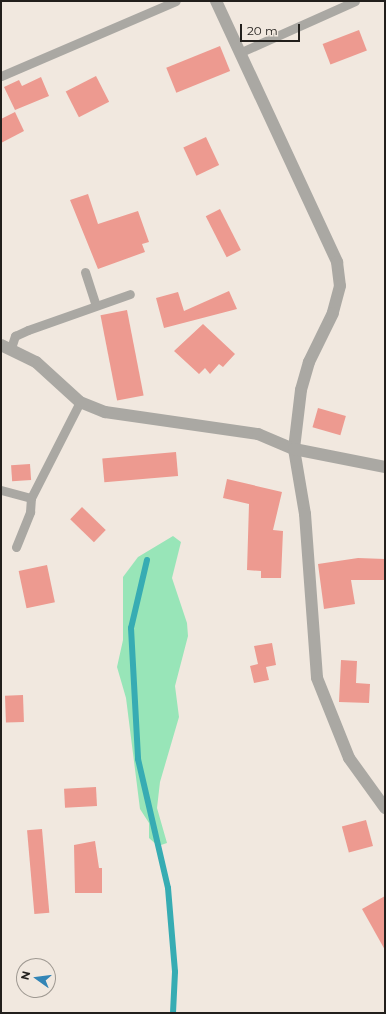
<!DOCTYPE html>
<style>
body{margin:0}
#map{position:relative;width:386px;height:1014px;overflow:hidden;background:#f1e8df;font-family:Montserrat,sans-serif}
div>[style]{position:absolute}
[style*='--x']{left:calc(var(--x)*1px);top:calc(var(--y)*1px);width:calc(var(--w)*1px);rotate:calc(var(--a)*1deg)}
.green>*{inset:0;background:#98e5b8}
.stream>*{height:6px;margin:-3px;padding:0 3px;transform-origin:3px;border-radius:3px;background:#37acb3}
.building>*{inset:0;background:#ed9a90;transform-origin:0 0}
.lane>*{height:9px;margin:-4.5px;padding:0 4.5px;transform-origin:4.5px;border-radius:4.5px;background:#aaa8a3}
.street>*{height:12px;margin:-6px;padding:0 6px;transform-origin:6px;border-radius:6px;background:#aaa8a3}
span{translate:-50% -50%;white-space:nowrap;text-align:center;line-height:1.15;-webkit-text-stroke:3px #f1e8df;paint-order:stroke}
.frame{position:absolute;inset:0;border:2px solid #221f1c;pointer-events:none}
.north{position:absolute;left:16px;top:958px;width:40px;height:40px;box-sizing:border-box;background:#f1e8df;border:1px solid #9e9891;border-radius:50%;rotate:284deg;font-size:11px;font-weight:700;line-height:16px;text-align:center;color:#221f1c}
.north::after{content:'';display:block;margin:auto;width:14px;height:18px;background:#3385b6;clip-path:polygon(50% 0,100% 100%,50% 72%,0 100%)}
.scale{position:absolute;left:240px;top:24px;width:60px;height:18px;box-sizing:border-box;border:2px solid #221f1c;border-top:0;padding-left:5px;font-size:12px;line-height:14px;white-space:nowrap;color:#221f1c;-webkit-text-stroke:3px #f1e8df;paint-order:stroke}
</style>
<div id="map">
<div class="green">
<div style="clip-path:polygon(173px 536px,181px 542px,172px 578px,187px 623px,188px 636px,175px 686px,179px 717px,160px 782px,157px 808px,167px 843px,158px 846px,149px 838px,149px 823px,140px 809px,126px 698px,117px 667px,123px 640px,123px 577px,138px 557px)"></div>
</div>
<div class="stream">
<div style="--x:147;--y:560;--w:70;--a:103.2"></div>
<div style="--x:131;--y:628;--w:131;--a:86.9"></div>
<div style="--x:138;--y:759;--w:132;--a:76.9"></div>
<div style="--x:168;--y:888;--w:84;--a:85.2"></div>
<div style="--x:175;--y:972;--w:41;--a:92.8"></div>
</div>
<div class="building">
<div style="left:359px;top:30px;width:22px;height:39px;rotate:69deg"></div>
<div style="left:220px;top:46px;width:27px;height:58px;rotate:68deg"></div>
<div style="left:96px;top:76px;width:29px;height:34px;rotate:63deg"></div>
<div style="clip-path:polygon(41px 77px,49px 96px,15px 110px,4px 87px,19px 80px,22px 86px)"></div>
<div style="clip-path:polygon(15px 112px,24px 131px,1px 143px,1px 119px)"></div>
<div style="left:206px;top:137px;width:31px;height:25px;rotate:65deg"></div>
<div style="clip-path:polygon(88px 194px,98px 224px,138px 211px,149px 242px,142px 244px,145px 252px,98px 269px,70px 200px)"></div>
<div style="left:220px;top:209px;width:46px;height:16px;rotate:63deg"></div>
<div style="clip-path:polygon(229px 291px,237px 309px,164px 328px,156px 298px,178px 292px,184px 311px)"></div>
<div style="left:127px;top:310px;width:87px;height:27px;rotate:79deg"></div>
<div style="clip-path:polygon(203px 324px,235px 354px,223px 367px,219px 364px,210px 374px,205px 368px,199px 374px,174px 351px)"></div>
<div style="left:318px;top:408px;width:29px;height:20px;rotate:16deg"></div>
<div style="left:176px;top:452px;width:24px;height:74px;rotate:85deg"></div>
<div style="left:30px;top:464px;width:16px;height:19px;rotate:86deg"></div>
<div style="clip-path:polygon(227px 479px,282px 492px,273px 530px,283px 531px,281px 578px,261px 578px,261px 571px,247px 570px,249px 504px,223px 498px)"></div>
<div style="left:82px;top:507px;width:33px;height:17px;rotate:44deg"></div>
<div style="clip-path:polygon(358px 558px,385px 559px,385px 580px,351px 580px,355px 604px,324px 609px,318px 564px)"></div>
<div style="left:47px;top:565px;width:38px;height:29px;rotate:78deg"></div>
<div style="clip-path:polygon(272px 643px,276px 665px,266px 667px,269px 680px,254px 683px,250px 666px,258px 664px,254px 646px)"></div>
<div style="clip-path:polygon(341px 660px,357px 661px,356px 683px,370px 684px,369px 703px,339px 702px)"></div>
<div style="left:23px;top:695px;width:27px;height:18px;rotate:88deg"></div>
<div style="left:96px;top:787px;width:19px;height:32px;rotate:87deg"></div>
<div style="left:366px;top:820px;width:27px;height:25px;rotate:75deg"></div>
<div style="left:42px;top:829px;width:84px;height:15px;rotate:85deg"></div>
<div style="clip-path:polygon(95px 841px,99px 868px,102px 868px,102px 893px,75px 893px,74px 845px)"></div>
<div style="clip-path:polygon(385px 896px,385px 950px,362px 909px)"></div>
</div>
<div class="lane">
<div style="--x:239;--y:53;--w:127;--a:-24.1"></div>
<div style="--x:1;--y:76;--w:190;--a:-23.2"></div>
<div style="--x:85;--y:272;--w:35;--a:72"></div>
<div style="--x:11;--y:348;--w:13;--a:-72"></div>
<div style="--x:15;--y:336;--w:14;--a:-25"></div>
<div style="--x:28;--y:330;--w:108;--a:-19.4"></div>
<div style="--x:1;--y:490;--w:31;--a:15"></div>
<div style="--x:16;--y:547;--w:38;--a:-68"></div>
<div style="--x:30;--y:512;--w:14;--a:-86"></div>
<div style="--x:31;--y:498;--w:108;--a:-63"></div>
</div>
<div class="street">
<div style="--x:216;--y:1;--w:288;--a:65.1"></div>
<div style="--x:337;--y:262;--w:24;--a:83"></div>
<div style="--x:340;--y:286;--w:28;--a:105"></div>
<div style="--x:333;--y:313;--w:55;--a:116.1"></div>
<div style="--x:309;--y:362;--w:29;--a:106"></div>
<div style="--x:301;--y:390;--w:59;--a:96.8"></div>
<div style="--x:294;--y:449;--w:66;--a:80.4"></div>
<div style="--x:305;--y:514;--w:164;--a:85.8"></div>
<div style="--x:317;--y:678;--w:86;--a:68.2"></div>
<div style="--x:349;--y:758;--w:62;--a:54.2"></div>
<div style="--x:1;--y:345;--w:39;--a:26"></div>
<div style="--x:36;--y:362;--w:59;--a:42.3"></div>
<div style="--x:80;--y:402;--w:27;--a:22"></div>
<div style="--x:105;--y:412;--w:155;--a:8.2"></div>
<div style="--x:258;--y:434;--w:39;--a:23"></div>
<div style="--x:294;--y:449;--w:93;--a:11.2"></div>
</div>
<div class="frame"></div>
<div class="north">N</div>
<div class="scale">20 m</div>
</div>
